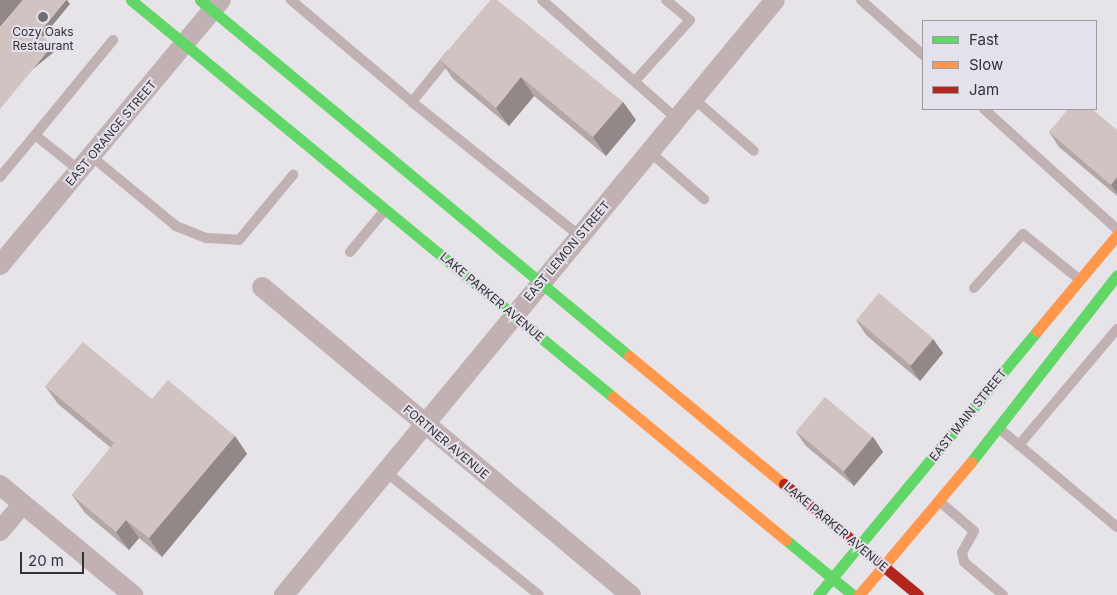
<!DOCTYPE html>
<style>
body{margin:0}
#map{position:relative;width:1117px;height:595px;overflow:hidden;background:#e6e4e9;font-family:Inter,sans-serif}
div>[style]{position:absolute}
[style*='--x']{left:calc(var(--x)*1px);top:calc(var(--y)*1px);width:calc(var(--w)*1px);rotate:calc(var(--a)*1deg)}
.lane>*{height:10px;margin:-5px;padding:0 5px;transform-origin:5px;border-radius:5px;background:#c1b1b2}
.street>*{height:20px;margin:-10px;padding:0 10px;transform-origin:10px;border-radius:10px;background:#c1b1b2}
.fast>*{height:11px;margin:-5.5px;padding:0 5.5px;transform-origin:5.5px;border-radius:5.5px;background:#63d668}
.slow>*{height:11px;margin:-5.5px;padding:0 5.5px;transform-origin:5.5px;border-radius:5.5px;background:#ff974d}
.jam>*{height:11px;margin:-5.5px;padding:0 5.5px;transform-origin:5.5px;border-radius:5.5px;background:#b3261e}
.wall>*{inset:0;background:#b4a8a6}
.shaded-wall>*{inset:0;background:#928887;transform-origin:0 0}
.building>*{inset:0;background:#d1c3c1;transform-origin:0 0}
.dots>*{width:14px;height:14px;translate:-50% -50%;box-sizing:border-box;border:2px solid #e5e1ec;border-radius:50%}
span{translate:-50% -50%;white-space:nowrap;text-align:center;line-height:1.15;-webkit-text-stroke:4px #e5e1ec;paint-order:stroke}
.poi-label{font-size:12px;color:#333236}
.street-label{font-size:12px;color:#333236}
.legend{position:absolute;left:922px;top:20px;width:175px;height:90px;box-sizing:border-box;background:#e5e1ec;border:1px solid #9e9ba3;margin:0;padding:6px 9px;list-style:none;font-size:15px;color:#333236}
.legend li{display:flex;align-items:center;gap:10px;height:25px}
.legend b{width:25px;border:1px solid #9e9ba3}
.scale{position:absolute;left:20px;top:552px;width:64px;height:22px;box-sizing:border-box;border:2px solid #333236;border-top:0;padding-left:6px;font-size:15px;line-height:18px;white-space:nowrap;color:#333236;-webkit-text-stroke:4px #e5e1ec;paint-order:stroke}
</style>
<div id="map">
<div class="lane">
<div style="--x:291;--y:0;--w:158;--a:40.1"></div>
<div style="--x:542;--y:0;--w:180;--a:41.4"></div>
<div style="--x:861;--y:0;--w:83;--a:41.6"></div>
<div style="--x:450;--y:55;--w:60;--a:129"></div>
<div style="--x:412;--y:102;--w:215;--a:38.6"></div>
<div style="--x:635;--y:81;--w:82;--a:-48"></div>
<div style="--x:690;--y:20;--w:31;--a:-140"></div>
<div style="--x:694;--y:99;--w:79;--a:40.9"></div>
<div style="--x:984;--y:109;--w:179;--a:42.1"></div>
<div style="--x:650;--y:152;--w:72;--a:41"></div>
<div style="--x:91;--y:156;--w:110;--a:39.5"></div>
<div style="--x:176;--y:226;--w:32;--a:22"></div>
<div style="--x:206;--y:238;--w:33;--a:3"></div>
<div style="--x:239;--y:240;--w:85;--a:-50.3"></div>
<div style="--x:79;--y:170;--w:56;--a:-141.5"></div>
<div style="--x:35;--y:135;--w:123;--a:-50.6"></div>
<div style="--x:0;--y:177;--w:55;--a:-50.2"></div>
<div style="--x:350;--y:252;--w:55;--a:-50.2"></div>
<div style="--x:974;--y:288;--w:73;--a:-47.8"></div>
<div style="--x:1023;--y:234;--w:72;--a:38.8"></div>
<div style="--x:1001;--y:430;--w:151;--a:39.9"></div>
<div style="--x:1019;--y:445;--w:152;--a:-49.8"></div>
<div style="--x:386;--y:472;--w:196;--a:38.8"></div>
<div style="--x:939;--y:501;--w:46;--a:40.6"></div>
<div style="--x:974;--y:531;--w:25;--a:119"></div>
<div style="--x:962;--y:553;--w:9;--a:77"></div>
<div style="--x:964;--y:562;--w:51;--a:40.2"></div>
</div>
<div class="street">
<div style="--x:0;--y:265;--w:345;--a:-50.2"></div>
<div style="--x:262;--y:287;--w:481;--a:39.9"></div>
<div style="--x:0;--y:485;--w:173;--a:39.6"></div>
<div style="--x:0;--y:531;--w:35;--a:-50"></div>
<div style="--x:284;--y:595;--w:771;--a:-50.47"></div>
</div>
<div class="fast">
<div style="--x:131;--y:0;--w:624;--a:39.48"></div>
<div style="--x:200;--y:0;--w:557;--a:39.69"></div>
<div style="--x:971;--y:462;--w:237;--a:-52"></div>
<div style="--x:786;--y:540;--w:87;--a:39.4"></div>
<div style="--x:818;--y:595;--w:343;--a:-50.3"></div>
</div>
<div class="slow">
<div style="--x:1037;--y:331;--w:125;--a:-50.2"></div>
<div style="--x:629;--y:356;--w:201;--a:39.6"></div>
<div style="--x:613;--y:397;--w:224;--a:39.6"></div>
<div style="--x:859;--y:595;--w:174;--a:-49.9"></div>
</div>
<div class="jam">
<div style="--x:784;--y:484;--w:174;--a:39.6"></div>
</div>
<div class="wall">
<div style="clip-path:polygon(491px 0,623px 102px,636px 120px,606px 156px,534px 96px,509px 126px,453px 79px,440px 60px)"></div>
<div style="clip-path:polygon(1117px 130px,1117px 196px,1059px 147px,1049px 132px)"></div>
<div style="clip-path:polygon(856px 320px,933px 339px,943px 353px,920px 381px,866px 335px)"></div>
<div style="clip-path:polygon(45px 386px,235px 436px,247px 454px,162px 557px,139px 538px,129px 550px,85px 513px,72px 495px,111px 448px,58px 404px)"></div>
<div style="clip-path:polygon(796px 432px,873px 437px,883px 452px,854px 486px,806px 446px)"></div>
</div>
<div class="shaded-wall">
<div style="clip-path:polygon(0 0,23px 0,0 27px)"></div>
<div style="clip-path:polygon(66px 0,67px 0,70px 4px,42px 38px,39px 33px)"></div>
<div style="left:53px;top:45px;width:6px;height:83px;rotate:51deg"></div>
<div style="clip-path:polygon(521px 77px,534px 96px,509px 126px,496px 108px)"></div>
<div style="clip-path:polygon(623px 102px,636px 120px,606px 156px,593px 137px)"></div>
<div style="clip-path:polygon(1117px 177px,1117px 193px,1111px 185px)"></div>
<div style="clip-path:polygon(933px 339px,943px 353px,920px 381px,910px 366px)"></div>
<div style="clip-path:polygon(235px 436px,247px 454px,162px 557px,149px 538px)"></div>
<div style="clip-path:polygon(873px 437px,883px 452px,854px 486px,844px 472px)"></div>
<div style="clip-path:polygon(126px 520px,139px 538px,129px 550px,116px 532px)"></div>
</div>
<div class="building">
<div style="clip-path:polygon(23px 0,66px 0,39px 33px,53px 45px,0 109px,0 28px)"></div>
<div style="clip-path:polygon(491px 0,497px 0,623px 102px,593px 137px,521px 77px,496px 108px,440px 60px)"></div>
<div style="clip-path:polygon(1068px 109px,1092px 109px,1117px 130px,1117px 177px,1111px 185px,1049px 132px)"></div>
<div style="left:879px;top:293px;width:71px;height:35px;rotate:40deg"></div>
<div style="clip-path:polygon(83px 342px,152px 399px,168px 380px,235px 436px,149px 538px,126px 520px,116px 532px,72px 495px,114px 443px,45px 386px)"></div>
<div style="left:825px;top:397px;width:62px;height:45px;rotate:40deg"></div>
</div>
<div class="dots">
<div style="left:43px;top:17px;background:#727075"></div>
</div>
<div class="poi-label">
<span style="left:43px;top:39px">Cozy Oaks<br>Restaurant</span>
</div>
<div class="street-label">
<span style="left:111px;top:133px;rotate:-50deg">EAST ORANGE STREET</span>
<span style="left:567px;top:251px;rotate:-50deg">EAST LEMON STREET</span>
<span style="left:492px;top:297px;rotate:40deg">LAKE PARKER AVENUE</span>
<span style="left:968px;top:415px;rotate:-51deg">EAST MAIN STREET</span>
<span style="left:446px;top:442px;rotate:40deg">FORTNER AVENUE</span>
<span style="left:836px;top:527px;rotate:40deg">LAKE PARKER AVENUE</span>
</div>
<ul class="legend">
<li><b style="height:6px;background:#63d668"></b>Fast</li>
<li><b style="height:6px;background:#ff974d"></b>Slow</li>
<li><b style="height:6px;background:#b3261e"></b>Jam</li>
</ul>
<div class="scale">20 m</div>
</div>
